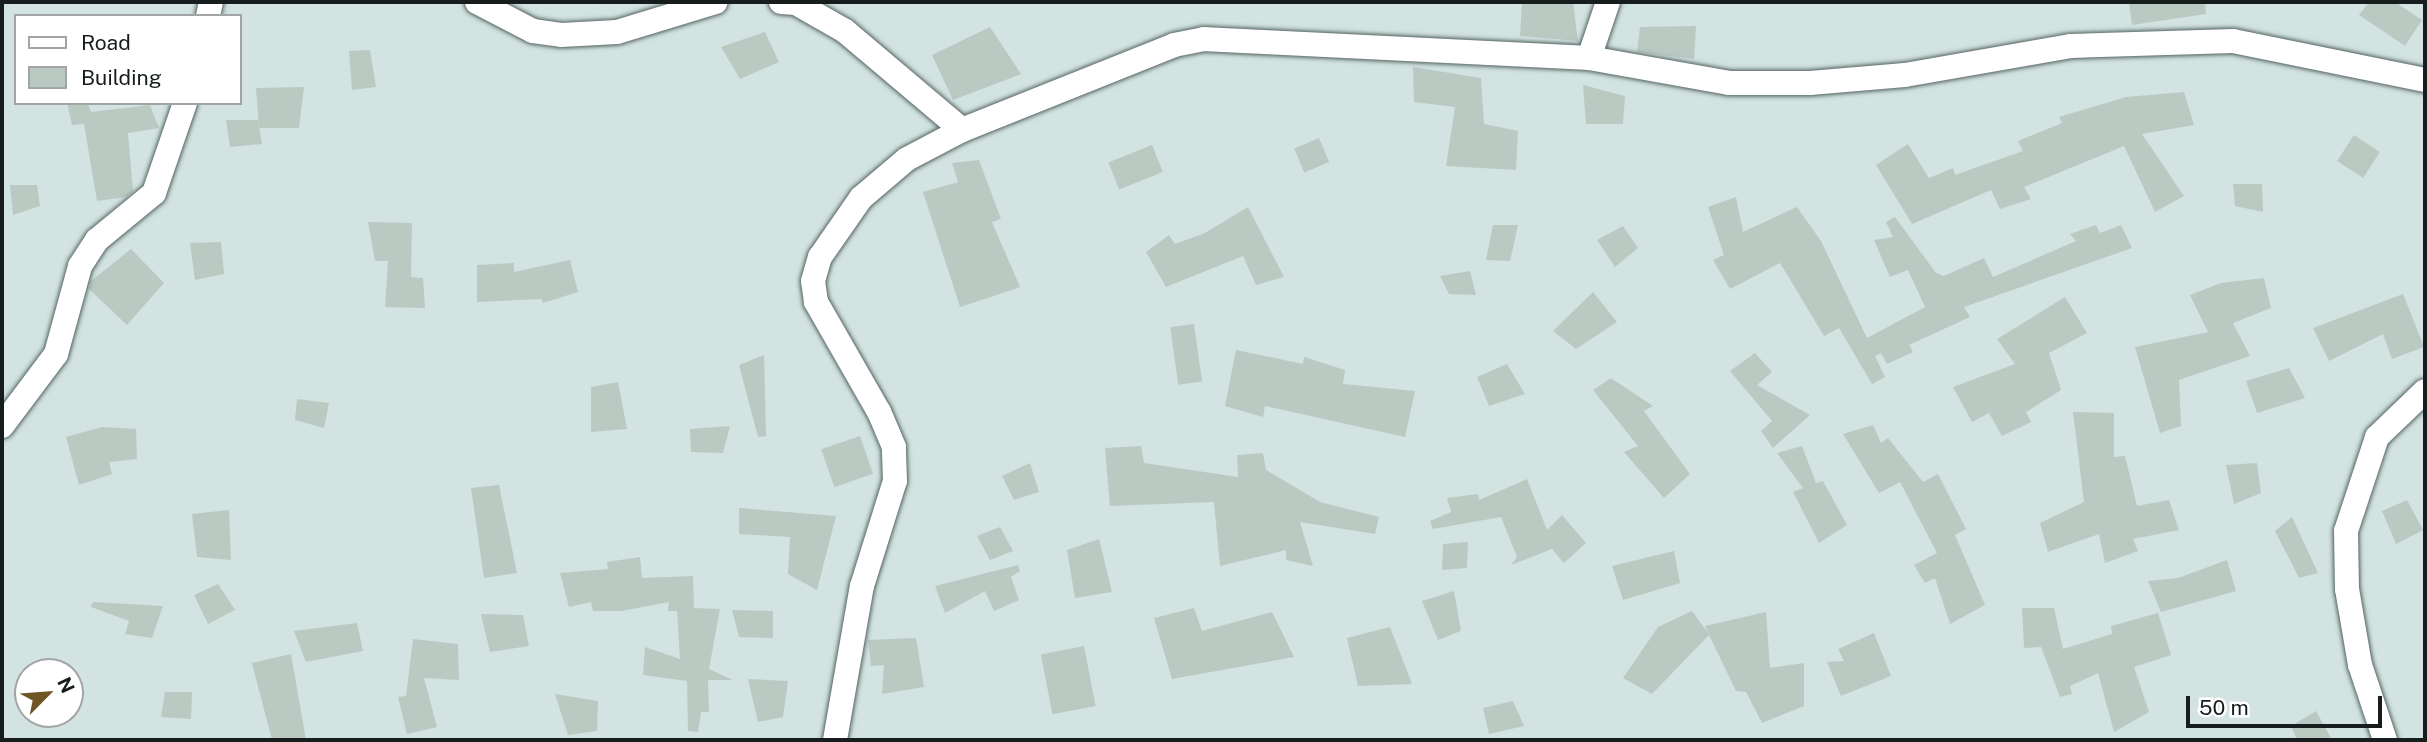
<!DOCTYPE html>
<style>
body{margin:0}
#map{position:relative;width:2427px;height:742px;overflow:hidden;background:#d2e3e1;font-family:"Public Sans",sans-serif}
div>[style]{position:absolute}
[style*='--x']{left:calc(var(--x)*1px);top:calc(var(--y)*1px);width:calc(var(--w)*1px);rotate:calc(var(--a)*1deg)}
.building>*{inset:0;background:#bbc9c3;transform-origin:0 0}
.roads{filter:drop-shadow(0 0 2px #556462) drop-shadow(0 0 2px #556462)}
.minor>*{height:24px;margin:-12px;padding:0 12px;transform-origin:12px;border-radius:12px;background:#fff}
span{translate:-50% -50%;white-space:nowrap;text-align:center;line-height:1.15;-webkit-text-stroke:6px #fff;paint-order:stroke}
.frame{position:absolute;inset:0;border:4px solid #171d1d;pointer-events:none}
.legend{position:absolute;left:14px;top:14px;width:228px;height:91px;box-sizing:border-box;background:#fff;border:2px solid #a2a5a5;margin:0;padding:9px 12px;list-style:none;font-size:21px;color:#171d1d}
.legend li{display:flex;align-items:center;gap:14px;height:35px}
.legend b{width:35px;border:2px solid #a2a5a5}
.north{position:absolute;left:14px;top:658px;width:70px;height:70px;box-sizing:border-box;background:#fff;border:2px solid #a2a5a5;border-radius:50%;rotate:65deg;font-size:19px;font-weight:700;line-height:28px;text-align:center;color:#171d1d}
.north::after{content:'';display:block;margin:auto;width:24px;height:32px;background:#6f5426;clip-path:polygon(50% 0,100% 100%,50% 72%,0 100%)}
.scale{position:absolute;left:2186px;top:696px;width:196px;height:32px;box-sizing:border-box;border:4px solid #171d1d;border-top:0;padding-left:9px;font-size:21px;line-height:24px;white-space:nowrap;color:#171d1d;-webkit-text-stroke:5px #fff;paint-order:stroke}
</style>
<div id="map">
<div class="building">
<div style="clip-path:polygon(1522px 2px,1573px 2px,1578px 41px,1520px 36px)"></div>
<div style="clip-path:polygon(2129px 2px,2205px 2px,2206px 14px,2132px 25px)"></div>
<div style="clip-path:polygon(2369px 2px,2395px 2px,2422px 20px,2405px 46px,2359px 15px)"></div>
<div style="clip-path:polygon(1696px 26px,1694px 59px,1637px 52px,1640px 27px)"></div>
<div style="clip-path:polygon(990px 27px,1021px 74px,953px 100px,932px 55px)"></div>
<div style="clip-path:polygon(765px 32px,779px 62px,740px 79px,721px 47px)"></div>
<div style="clip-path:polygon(370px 50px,376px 87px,352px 90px,349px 51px)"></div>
<div style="clip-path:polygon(1413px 67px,1481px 78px,1484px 124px,1518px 131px,1516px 170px,1446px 166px,1455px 107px,1414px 102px)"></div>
<div style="clip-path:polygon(1583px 85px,1625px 96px,1623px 124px,1586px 124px)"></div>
<div style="clip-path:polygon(304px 87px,299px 128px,259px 128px,256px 88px)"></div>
<div style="clip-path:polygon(2184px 92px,2194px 125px,2142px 134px,2184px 196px,2155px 212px,2124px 146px,2024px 187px,2031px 199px,2000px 209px,1991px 190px,1912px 224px,1876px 165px,1908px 144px,1929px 178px,1953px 168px,1955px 175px,2023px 151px,2018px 141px,2062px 123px,2059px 117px,2126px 97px)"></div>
<div style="clip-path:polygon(67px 103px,88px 103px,91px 112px,150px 105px,159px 128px,128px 133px,133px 191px,126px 197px,97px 201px,84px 124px,72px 125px)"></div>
<div style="clip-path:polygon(226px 120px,258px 120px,262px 144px,230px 147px)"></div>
<div style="left:2354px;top:135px;width:31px;height:31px;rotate:33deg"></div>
<div style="left:1319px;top:138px;width:26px;height:27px;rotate:67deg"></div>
<div style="left:1152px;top:145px;width:29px;height:47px;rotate:68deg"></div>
<div style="clip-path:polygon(979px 160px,1001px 219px,992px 222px,1020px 287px,960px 307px,923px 192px,958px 182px,952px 163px)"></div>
<div style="clip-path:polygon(2233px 184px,2262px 184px,2263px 212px,2235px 206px)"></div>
<div style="clip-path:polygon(10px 185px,37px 185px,40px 206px,13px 215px)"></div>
<div style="clip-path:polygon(1736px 197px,1743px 232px,1797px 207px,1821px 241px,1867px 338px,1925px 307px,1908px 270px,1890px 277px,1874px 240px,1893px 237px,1886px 222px,1895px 217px,1936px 273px,1944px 276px,1984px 258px,1993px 277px,2076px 241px,2070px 234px,2096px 225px,2100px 233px,2121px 225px,2132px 248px,1964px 307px,1970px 317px,1909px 345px,1913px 352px,1887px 364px,1881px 353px,1875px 356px,1885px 377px,1872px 384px,1839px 328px,1824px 336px,1780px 263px,1730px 289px,1713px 260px,1724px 255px,1708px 207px)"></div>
<div style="clip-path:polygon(1248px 207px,1284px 277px,1256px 285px,1243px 256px,1166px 287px,1146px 252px,1169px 235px,1175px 244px,1205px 233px)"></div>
<div style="clip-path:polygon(368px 222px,412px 223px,411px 277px,423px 278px,425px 308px,385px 307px,388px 261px,375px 261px)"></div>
<div style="clip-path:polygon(1493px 225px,1518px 225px,1510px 261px,1486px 260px)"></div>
<div style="clip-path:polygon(1623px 226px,1638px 248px,1615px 267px,1597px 240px)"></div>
<div style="clip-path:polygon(221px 242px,224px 274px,195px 280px,190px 243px)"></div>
<div style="clip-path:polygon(131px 249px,164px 283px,127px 325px,89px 289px,91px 281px)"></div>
<div style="clip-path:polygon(570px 260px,578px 292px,543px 303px,542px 299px,477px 302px,477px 265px,514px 263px,514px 272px)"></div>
<div style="clip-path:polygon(1470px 271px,1476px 295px,1449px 294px,1440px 276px)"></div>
<div style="clip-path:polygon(2264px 278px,2271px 308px,2233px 323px,2250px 356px,2179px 380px,2181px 426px,2160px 433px,2135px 347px,2208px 332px,2190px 295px,2221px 283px)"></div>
<div style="clip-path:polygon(1593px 292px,1617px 322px,1576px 349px,1553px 331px)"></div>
<div style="clip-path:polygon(2403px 294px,2424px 347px,2392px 359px,2383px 334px,2329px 361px,2313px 328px)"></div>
<div style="clip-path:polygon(2065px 297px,2087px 333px,2049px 353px,2061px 390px,2026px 412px,2031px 422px,2002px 436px,1989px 413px,1972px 422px,1953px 387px,2015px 364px,1997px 339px)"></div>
<div style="left:1194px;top:324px;width:58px;height:24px;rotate:82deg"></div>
<div style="clip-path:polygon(1236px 350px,1303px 364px,1304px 357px,1345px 370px,1343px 384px,1415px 391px,1405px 437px,1265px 406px,1263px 417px,1225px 406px)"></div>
<div style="clip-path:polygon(1755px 353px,1772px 372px,1757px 385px,1810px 415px,1773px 448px,1761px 431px,1772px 421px,1730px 371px)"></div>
<div style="clip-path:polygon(764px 355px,766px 436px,758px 437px,739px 365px)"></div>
<div style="clip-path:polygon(1507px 364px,1525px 394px,1489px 406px,1477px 377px)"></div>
<div style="clip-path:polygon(2289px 368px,2305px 398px,2257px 413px,2246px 381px)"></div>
<div style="clip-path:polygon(1611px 378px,1653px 406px,1644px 411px,1690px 474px,1664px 498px,1624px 452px,1638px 446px,1593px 390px)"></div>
<div style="clip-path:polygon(618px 382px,627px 429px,591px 432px,591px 387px)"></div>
<div style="clip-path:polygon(297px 399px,329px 403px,324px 428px,295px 420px)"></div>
<div style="clip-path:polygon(2073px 412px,2114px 413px,2114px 457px,2125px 456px,2137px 506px,2169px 500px,2179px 530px,2133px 539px,2138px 551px,2105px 563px,2099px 534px,2048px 552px,2040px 523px,2084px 502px)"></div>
<div style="clip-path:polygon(1873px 425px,1881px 443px,1888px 438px,1923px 482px,1938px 474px,1966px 529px,1955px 535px,1985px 605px,1950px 624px,1935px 578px,1925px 583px,1914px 565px,1937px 553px,1900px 482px,1879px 493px,1843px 434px)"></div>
<div style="clip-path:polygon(730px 426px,723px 453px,691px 452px,690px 429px)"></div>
<div style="clip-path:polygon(102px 427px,136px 429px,137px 459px,109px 462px,112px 474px,79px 485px,66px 437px)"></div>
<div style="left:860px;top:436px;width:40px;height:41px;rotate:71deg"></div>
<div style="clip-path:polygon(1141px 446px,1144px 463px,1238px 477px,1237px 455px,1263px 453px,1266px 470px,1320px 502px,1379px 517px,1375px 534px,1300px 522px,1313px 566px,1286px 560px,1286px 550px,1220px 566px,1214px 502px,1110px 506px,1105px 448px)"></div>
<div style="clip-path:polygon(1802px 446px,1816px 483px,1823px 481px,1847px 525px,1819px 543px,1793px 492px,1803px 488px,1777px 453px)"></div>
<div style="clip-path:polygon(1030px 463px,1039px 492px,1014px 500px,1002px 476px)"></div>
<div style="clip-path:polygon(2257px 463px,2261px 493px,2234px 504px,2226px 465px)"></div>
<div style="clip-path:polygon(1527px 479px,1547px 530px,1562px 515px,1586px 543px,1564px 563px,1552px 549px,1511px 565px,1517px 557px,1501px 517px,1433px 529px,1430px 521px,1451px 512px,1447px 498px,1478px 494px,1479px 500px)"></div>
<div style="clip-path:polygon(499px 485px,517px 573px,484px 578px,471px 488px)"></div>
<div style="clip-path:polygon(2407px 500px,2423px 530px,2396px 544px,2382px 511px)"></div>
<div style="clip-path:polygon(739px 508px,836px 516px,817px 590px,788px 574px,790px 537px,739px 534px)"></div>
<div style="clip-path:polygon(229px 510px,231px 560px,197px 557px,192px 514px)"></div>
<div style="clip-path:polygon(2292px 517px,2318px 573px,2299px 578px,2275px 531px)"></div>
<div style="clip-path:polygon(1000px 527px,1013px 551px,990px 560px,977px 536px)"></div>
<div style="clip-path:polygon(1099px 539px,1112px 592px,1075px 598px,1067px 550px)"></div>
<div style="clip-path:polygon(1468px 542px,1467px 568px,1442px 570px,1443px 544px)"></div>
<div style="clip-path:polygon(1674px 551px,1680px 583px,1623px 600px,1612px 566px)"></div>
<div style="clip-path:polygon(640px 557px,642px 578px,693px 576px,694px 608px,720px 609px,709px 669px,733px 680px,708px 680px,709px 712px,701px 712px,698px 732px,688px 731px,687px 681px,643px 675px,645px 647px,680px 659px,677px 611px,668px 611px,669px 602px,621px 611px,593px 611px,591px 602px,569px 607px,560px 573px,608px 569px,607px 562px)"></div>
<div style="clip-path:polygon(2227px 560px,2236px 591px,2161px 612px,2148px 581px,2178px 578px)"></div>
<div style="clip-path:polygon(1018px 565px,1020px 571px,1011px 577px,1019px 600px,994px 611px,985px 591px,945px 613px,935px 586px)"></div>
<div style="clip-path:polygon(218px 584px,235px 610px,208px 624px,194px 595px)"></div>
<div style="clip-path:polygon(1454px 591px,1461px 631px,1438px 640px,1422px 601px)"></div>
<div style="clip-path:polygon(93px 602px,163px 606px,152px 638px,125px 634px,129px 621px,91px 607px)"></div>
<div style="clip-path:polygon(1194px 608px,1202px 631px,1272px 612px,1294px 657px,1172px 679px,1154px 618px)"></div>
<div style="clip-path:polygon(2022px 608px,2054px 608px,2063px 649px,2112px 634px,2111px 626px,2158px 613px,2171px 655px,2134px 667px,2149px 712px,2114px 732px,2098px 673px,2070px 686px,2072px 694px,2060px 697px,2041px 647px,2024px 648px)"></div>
<div style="clip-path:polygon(732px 610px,773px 611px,773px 638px,739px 637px)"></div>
<div style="clip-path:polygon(1692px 611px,1709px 634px,1705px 626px,1766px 612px,1770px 668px,1804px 663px,1804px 706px,1762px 723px,1746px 692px,1736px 691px,1709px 635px,1652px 694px,1623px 678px,1658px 627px)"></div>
<div style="clip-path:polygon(481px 614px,523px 615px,529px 646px,490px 652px)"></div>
<div style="clip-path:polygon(357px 623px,363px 651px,306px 662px,294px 631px)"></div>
<div style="clip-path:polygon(1390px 627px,1412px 684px,1358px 686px,1347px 638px)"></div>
<div style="clip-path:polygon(1874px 633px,1891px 676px,1841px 696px,1827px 662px,1844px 661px,1838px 649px)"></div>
<div style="clip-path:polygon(916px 638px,924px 687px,882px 694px,884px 665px,871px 666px,868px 640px)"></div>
<div style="clip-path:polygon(413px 639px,458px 644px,459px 680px,424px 678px,437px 727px,407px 734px,398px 697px,406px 696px)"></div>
<div style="left:1084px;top:646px;width:61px;height:44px;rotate:79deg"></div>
<div style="clip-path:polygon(291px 654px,306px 740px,272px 740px,252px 663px)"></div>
<div style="clip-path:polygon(748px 679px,788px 681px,783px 717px,758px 722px)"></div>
<div style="clip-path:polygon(165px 692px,192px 692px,191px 719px,161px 717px)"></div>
<div style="clip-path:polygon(555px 694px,598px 701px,597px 731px,568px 735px)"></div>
<div style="clip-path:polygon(1513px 701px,1524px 726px,1489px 734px,1483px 708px)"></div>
<div style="clip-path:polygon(2316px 711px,2332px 740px,2297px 740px,2291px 726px)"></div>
</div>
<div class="roads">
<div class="minor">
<div style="--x:477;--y:2;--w:63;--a:27.4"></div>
<div style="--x:533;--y:31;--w:28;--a:8"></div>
<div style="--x:561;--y:35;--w:56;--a:-3.1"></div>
<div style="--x:617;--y:32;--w:103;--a:-16.9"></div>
<div style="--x:781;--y:2;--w:15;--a:4"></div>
<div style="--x:796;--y:3;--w:56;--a:29.7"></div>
<div style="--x:845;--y:31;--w:153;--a:40.2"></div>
<div style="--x:208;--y:16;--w:14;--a:-78"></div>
<div style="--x:1589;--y:58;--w:142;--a:10.1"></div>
<div style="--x:1729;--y:83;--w:81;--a:0"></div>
<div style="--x:1810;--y:83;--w:95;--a:-4.8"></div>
<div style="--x:1905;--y:75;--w:169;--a:-9.9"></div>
<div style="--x:2071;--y:46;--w:162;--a:-1.8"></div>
<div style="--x:2233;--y:41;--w:196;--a:11.5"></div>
<div style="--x:2;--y:426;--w:90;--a:-53.1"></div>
<div style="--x:56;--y:354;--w:91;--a:-74.7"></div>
<div style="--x:80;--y:266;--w:31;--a:-57"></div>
<div style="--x:97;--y:240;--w:74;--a:-39.5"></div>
<div style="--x:154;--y:193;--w:95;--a:-71"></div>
<div style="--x:835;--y:740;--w:156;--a:-80.1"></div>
<div style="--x:862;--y:586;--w:110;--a:-72.6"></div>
<div style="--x:895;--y:481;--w:34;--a:-92"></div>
<div style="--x:894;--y:447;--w:38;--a:-113"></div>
<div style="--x:879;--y:412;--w:127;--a:-119.8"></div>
<div style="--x:816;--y:302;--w:21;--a:-98"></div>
<div style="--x:813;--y:281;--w:25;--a:-74"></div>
<div style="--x:820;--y:257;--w:72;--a:-55.2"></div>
<div style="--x:861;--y:198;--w:60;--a:-40.3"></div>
<div style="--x:907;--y:159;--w:62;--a:-27.8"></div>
<div style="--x:962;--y:130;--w:228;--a:-21.8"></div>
<div style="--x:1174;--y:45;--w:31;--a:-11"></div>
<div style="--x:1204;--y:39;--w:385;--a:2.8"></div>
<div style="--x:1589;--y:58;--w:59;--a:-71.3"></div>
<div style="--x:2385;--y:740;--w:79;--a:-108.4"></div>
<div style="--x:2360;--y:665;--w:77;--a:-99.7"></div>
<div style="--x:2347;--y:589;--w:58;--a:-91"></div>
<div style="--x:2346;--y:531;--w:99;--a:-71.7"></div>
<div style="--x:2377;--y:437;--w:66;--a:-43.8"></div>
</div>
</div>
<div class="frame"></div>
<ul class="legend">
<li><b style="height:9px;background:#fff"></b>Road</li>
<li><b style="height:19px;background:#bbc9c3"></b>Building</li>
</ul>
<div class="north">N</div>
<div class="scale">50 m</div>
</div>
